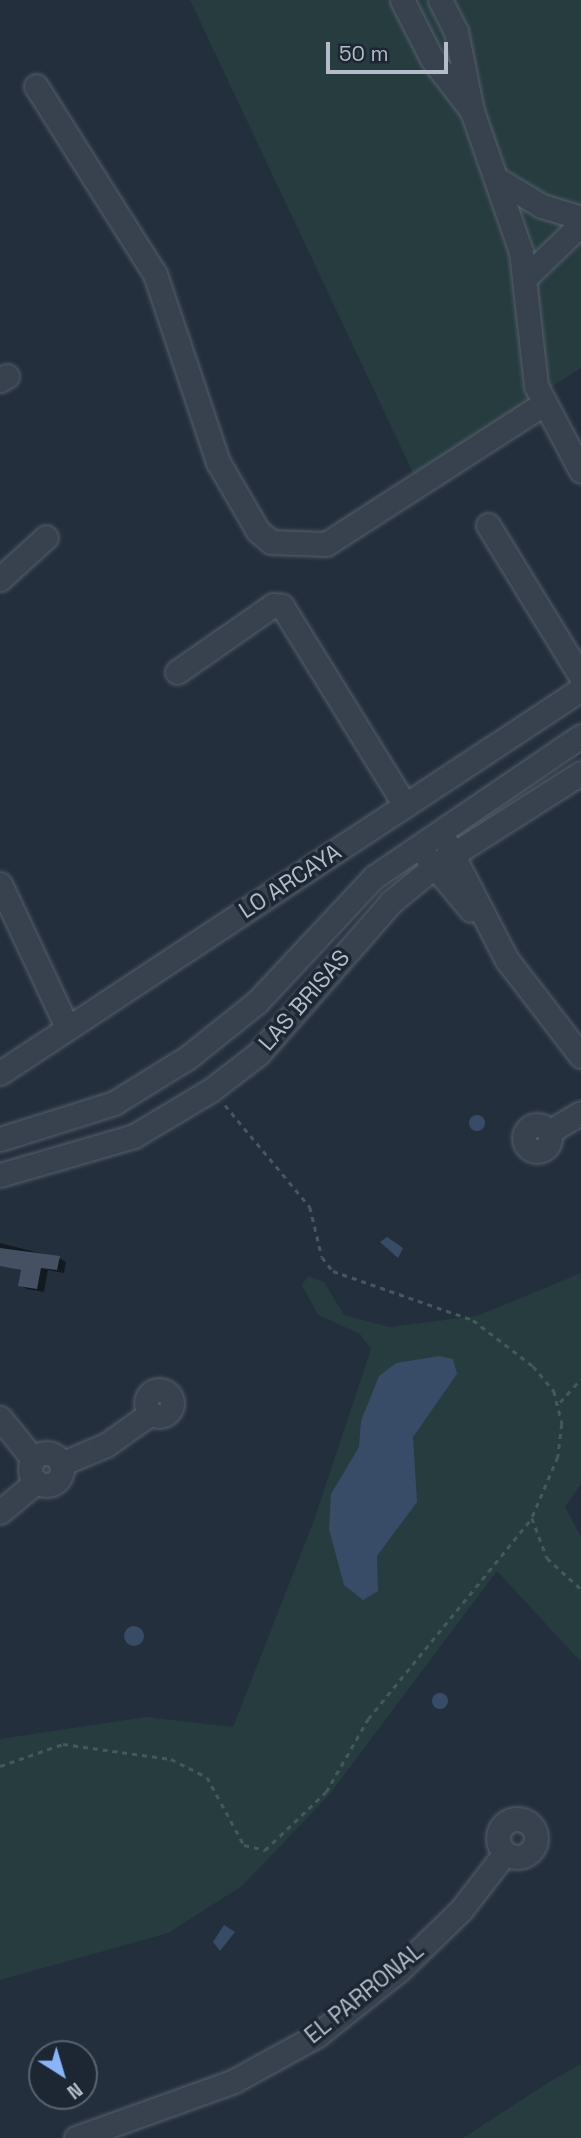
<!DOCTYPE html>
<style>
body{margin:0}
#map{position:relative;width:581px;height:2138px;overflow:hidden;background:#242f3e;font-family:"Space Grotesk",sans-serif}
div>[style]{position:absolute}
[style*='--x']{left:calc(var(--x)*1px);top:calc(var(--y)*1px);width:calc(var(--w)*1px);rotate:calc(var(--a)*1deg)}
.green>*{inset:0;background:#263c3f}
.water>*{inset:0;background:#394c67}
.round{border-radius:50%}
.shadow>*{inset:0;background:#0007}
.building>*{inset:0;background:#455162}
.path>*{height:2.5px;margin-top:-1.25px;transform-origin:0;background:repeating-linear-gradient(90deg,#44595c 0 5px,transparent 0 10px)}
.roads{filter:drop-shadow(0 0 2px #565f6c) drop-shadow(0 0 2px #565f6c)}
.minor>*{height:23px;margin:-11.5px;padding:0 11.5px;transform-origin:11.5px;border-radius:11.5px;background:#38414e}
.minor>.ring{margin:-11.5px;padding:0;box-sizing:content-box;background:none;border:23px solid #38414e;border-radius:50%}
span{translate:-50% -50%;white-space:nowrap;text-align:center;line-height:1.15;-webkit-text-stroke:7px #1d2633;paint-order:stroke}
.street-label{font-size:23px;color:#b4bcc9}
.north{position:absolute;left:28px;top:2040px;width:70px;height:70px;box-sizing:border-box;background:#1d2633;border:2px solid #59626f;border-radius:50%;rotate:143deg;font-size:19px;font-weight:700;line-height:28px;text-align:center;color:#b4bcc9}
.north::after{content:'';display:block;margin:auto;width:24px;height:32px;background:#8ab4f8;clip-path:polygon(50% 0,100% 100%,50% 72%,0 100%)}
.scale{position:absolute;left:326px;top:42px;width:122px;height:32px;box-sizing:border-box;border:4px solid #b4bcc9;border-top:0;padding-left:9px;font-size:21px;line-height:24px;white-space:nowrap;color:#b4bcc9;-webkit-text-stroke:5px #1d2633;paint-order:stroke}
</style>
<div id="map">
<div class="green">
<div style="clip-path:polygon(190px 0,581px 0,581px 368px,414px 475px)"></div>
<div style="clip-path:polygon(581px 1273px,581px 1484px,565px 1507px,581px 1537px,581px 1662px,497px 1571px,329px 1795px,242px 1886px,168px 1933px,0 1980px,0 1739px,146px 1717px,233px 1727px,313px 1523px,371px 1349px,360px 1334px,318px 1315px,302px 1285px,308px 1276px,324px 1282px,344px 1315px,389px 1327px,477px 1316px)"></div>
<div style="clip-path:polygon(581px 2064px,581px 2138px,463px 2138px,551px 2081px)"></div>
</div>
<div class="water">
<div class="round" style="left:469px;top:1115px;width:16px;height:16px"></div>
<div style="clip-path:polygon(387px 1237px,403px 1248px,398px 1258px,380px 1242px)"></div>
<div style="clip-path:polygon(440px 1356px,453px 1359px,457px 1374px,413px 1437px,417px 1502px,377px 1556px,378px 1591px,363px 1600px,344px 1585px,329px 1529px,331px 1494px,359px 1447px,361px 1421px,379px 1376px,396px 1363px)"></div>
<div class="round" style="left:124px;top:1626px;width:20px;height:20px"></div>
<div class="round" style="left:432px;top:1693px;width:16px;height:16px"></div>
<div style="clip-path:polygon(224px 1925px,235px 1932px,220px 1951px,213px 1942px)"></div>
</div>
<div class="shadow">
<div style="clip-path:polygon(0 1243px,59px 1258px,66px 1262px,64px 1273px,48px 1270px,44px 1292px,27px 1289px,20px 1285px,22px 1271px,0 1264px)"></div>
</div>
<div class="building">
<div style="clip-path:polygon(0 1248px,60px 1256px,57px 1270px,41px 1268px,37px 1289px,18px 1286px,21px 1270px,0 1266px)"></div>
</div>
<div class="path">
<div style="--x:225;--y:1105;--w:133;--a:50.2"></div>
<div style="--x:310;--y:1207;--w:51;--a:76.5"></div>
<div style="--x:322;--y:1257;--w:18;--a:52"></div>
<div style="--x:333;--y:1271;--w:148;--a:19.3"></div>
<div style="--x:473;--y:1320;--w:76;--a:37.5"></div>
<div style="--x:533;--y:1366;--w:33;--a:50"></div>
<div style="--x:554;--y:1391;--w:34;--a:76"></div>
<div style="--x:562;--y:1424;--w:33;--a:97"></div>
<div style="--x:558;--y:1457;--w:66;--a:113.1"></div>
<div style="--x:532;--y:1518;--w:43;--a:69.4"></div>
<div style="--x:547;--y:1558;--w:46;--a:42.4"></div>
<div style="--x:560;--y:1402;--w:31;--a:-48"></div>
<div style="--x:0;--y:1766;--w:67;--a:-19.2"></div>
<div style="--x:63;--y:1744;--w:109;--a:7.9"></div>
<div style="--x:171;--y:1759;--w:40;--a:26.6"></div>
<div style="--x:207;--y:1777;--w:77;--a:61.4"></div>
<div style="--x:244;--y:1845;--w:22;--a:13"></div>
<div style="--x:265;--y:1850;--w:84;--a:-43.6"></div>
<div style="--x:326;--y:1792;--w:84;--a:-60.1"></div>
<div style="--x:368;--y:1719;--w:259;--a:-50.8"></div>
</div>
<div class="roads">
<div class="minor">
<div style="--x:402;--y:0;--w:66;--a:63"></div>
<div style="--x:432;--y:59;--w:66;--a:52.4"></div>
<div style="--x:440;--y:0;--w:35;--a:63"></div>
<div style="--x:456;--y:31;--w:82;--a:78.7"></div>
<div style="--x:472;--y:111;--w:149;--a:70.8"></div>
<div style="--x:521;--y:252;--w:135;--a:83.6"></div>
<div style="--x:536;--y:386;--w:96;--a:62.1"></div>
<div style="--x:36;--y:86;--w:222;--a:57.7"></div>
<div style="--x:155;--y:274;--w:198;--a:71.5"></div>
<div style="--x:218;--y:462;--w:80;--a:59.9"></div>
<div style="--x:258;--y:531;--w:17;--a:40"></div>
<div style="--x:271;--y:542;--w:55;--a:2.1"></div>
<div style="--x:326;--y:544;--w:258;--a:-32.8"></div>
<div style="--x:500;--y:181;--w:49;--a:30.8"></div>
<div style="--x:542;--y:206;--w:41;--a:17.1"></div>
<div style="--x:526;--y:277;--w:76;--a:-43.9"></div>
<div style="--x:0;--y:380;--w:8;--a:-30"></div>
<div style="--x:488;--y:525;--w:178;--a:58.5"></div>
<div style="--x:0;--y:579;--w:62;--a:-42.4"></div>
<div style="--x:177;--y:672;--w:117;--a:-34.9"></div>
<div style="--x:273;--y:605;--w:9;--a:6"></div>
<div style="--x:282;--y:606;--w:234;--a:58.3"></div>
<div style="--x:446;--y:842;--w:133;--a:62.7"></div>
<div style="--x:507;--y:960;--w:121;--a:52.4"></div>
<div style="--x:426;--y:856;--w:70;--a:50.2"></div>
<div style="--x:0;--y:884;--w:158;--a:64.9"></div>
<div style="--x:0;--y:1073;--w:696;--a:-33.46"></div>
<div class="ring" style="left:524px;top:1125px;width:3px;height:3px"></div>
<div style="--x:549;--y:1132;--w:37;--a:-31"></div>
<div style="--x:0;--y:1139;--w:120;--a:-17.5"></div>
<div style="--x:114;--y:1103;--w:86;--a:-31.7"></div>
<div style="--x:187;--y:1058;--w:90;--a:-38.7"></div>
<div style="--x:257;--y:1002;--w:171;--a:-46.9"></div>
<div style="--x:374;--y:877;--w:250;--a:-34.3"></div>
<div style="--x:0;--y:1175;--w:140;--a:-16.2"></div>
<div style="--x:134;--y:1136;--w:90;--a:-30.9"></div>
<div style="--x:211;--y:1090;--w:61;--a:-37.6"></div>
<div style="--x:259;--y:1053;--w:201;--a:-48.8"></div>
<div style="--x:391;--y:902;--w:57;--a:-39.3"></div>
<div style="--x:435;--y:866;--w:173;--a:-32.5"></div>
<div class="ring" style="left:146px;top:1390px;width:3px;height:3px"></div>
<div style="--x:0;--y:1418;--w:53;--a:51.2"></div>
<div class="ring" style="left:30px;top:1453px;width:9px;height:9px"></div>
<div style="--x:61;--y:1464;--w:49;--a:-22.9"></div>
<div style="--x:106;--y:1445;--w:55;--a:-35.4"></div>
<div style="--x:0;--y:1512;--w:47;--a:-39.8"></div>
<div class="ring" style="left:498px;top:1819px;width:15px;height:15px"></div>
<div style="--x:76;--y:2138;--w:168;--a:-19.8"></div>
<div style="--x:234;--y:2081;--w:94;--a:-28.8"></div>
<div style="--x:316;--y:2036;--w:106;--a:-38.5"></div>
<div style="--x:399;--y:1970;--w:86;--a:-44.1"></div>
<div style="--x:461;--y:1910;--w:72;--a:-52.3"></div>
</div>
</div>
<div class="street-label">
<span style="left:290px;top:881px;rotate:-33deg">LO ARCAYA</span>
<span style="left:304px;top:1000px;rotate:-49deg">LAS BRISAS</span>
<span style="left:364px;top:1993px;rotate:-39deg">EL PARRONAL</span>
</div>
<div class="north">N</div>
<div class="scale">50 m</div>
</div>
